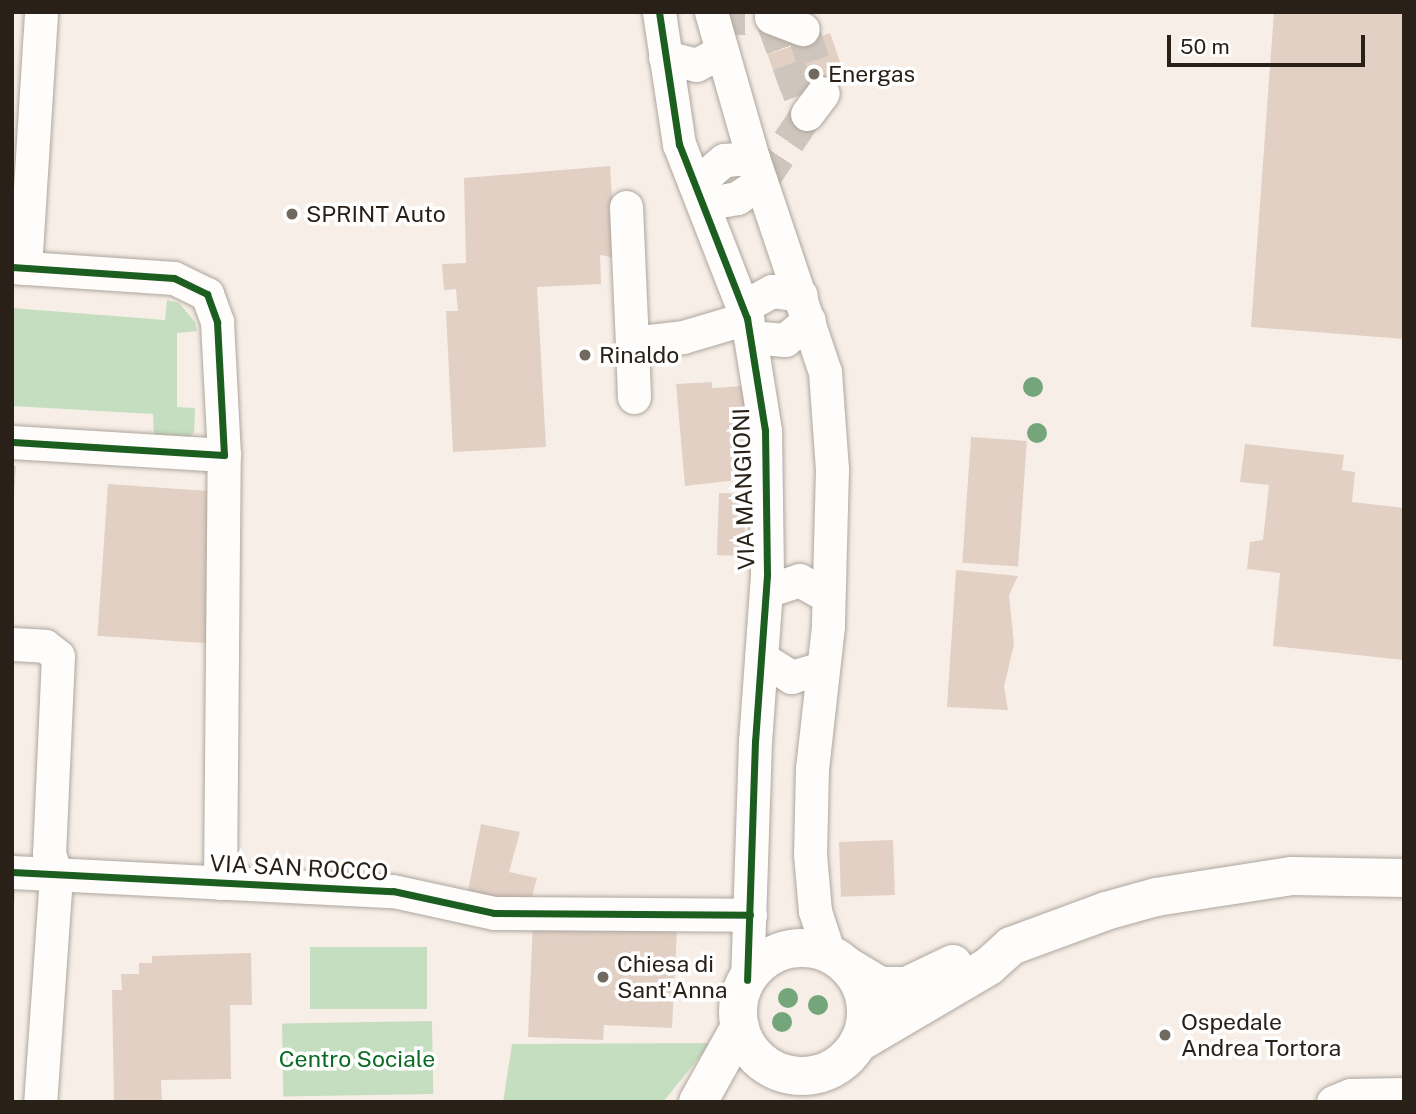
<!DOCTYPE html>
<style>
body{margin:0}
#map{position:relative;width:1416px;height:1114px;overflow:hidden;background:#f7efe7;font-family:"Public Sans",sans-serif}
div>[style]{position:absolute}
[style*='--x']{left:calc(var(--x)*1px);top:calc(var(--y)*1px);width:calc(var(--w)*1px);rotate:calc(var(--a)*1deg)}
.green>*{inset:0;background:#c6dec0;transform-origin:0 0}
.building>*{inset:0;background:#e2d0c5;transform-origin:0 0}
.minor-tunnel>*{height:33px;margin-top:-16.5px;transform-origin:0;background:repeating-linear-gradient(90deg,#cec6bd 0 33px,transparent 0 50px)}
.roads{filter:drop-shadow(0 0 2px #aea69e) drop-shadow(0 0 2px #aea69e)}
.minor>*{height:33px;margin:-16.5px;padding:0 16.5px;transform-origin:16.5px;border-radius:16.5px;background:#fefdfb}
.major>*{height:38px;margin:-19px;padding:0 19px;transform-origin:19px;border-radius:19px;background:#fefdfb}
.major>.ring{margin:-19px;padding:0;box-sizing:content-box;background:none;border:38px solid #fefdfb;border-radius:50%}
.cycleway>*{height:7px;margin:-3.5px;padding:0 3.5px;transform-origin:3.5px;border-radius:3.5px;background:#1b5e20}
.trees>*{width:20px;height:20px;margin:-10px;border-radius:50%;background:#75a67b}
.dots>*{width:19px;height:19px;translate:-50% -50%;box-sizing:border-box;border:4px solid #fff;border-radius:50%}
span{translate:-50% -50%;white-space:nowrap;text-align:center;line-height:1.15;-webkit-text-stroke:7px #fff;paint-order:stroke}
.poi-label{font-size:23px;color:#292017}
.left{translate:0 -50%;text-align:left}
.street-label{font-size:23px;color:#292017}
.park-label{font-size:23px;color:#0b6a23}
.frame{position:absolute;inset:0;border:14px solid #292017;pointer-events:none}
.scale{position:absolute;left:1167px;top:35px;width:198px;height:32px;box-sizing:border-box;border:4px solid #292017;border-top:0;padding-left:9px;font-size:21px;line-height:24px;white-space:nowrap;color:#292017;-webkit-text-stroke:5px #fff;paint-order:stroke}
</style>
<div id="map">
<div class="green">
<div style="clip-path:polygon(167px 300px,179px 303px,195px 322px,197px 331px,177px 333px,177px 407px,195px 408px,194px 433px,185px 440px,154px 438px,153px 414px,12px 406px,12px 308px,165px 320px)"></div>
<div style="left:310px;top:947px;width:117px;height:62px"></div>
<div style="left:432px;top:1021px;width:73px;height:150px;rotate:89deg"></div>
<div style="clip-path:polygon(711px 1043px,663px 1102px,503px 1102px,512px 1044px)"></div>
</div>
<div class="building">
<div style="clip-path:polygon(1274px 12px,1404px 12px,1404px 339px,1251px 327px)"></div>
<div style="left:830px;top:33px;width:40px;height:66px;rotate:71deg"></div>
<div style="clip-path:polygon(610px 166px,616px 258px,600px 255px,601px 284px,537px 287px,546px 447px,453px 452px,446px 311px,458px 311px,456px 289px,444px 290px,442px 264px,466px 263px,464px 178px)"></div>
<div style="clip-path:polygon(712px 382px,712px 388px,744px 386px,746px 479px,685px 486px,676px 384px)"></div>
<div style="left:971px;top:437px;width:56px;height:126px;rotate:4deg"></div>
<div style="clip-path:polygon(1245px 444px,1344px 455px,1342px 470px,1355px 472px,1352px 502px,1404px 508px,1404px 660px,1273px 646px,1280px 573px,1247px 569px,1250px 542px,1263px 540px,1269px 485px,1240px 482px)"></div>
<div style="clip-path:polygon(12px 466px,16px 466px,14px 493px,12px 493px)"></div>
<div style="left:108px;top:484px;width:114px;height:152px;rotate:4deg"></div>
<div style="left:719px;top:493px;width:27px;height:62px;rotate:2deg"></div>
<div style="clip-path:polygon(956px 570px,1018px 576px,1009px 595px,1014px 644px,1004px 687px,1008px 710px,947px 707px)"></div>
<div style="clip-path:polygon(481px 824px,520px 832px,509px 872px,537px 878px,530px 904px,468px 891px)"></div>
<div style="left:893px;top:840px;width:55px;height:54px;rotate:88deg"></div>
<div style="clip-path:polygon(12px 879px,16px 880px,14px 906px,12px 906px)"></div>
<div style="clip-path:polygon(533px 922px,677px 928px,672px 1028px,604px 1025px,603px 1040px,528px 1037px)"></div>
<div style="clip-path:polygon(251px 953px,252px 1005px,230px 1005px,231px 1079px,161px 1080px,162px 1102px,114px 1102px,112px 990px,122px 990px,121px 974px,139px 974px,139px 963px,152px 963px,152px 956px)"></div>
</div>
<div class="minor-tunnel">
<div style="--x:712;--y:19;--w:59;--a:-1.9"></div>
<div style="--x:771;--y:17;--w:103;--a:69.6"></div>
<div style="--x:807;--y:114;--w:82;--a:124.1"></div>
<div style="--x:803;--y:29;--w:67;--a:72.6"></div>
</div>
<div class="roads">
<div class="minor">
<div style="--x:659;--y:12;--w:134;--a:81.4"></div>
<div style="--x:679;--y:144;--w:187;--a:68.7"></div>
<div style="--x:747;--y:318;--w:113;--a:80.9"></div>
<div style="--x:765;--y:430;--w:145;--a:89.2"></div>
<div style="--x:767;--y:575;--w:166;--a:94.1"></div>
<div style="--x:755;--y:741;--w:239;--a:91.9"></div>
<div style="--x:711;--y:12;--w:152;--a:74"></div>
<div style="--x:753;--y:158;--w:226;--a:71.4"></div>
<div style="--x:825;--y:372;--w:97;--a:85.9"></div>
<div style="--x:832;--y:469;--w:157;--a:91.5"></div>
<div style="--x:828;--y:626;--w:143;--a:96.4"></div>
<div style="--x:812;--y:768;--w:86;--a:91.3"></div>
<div style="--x:810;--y:854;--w:57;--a:85"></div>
<div style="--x:815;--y:911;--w:45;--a:72"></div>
<div style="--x:771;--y:17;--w:34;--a:21"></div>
<div style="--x:665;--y:57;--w:32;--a:14"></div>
<div style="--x:696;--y:65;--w:27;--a:-28"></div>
<div style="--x:807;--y:114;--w:26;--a:-53"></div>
<div style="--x:695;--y:185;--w:38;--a:-41"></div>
<div style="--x:724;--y:160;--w:29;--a:-4"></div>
<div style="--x:703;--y:204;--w:35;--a:-10"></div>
<div style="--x:737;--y:198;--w:29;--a:-34"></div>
<div style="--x:626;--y:207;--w:136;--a:87.5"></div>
<div style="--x:632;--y:343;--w:51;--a:-6.7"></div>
<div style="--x:683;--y:337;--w:67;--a:-16.5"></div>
<div style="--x:12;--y:267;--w:162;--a:3.9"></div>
<div style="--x:174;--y:278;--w:37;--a:26"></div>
<div style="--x:207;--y:294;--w:30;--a:70"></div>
<div style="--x:217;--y:322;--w:133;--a:87"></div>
<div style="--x:224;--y:455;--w:212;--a:-176.5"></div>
<div style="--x:25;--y:268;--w:256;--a:-86.4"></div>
<div style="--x:743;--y:307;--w:33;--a:-29"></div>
<div style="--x:772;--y:291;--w:29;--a:8"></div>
<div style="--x:750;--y:337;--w:35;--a:5"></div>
<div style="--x:785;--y:340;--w:31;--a:-40"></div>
<div style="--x:632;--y:343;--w:54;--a:87.9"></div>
<div style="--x:766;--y:591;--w:35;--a:-18"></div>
<div style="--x:799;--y:580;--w:33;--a:29"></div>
<div style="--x:12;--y:644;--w:33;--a:3"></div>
<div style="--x:45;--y:646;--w:16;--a:38"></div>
<div style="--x:58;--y:656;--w:197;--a:92.6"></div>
<div style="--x:49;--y:853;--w:24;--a:73"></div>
<div style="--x:56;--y:876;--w:227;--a:94"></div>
<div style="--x:761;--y:658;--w:36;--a:32"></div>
<div style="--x:791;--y:677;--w:33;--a:-16"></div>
<div style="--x:12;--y:872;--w:381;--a:2.9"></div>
<div style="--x:393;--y:891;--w:103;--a:12.3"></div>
<div style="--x:494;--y:913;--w:256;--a:0.4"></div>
<div style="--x:220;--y:883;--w:428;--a:-89.5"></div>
<div style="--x:1333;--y:1102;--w:18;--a:-22"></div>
<div style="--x:1350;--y:1095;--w:54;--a:-1.1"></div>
</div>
<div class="major">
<div class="ring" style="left:738px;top:948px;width:90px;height:90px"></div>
<div style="--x:847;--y:966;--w:39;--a:31"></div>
<div style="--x:880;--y:986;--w:27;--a:0"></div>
<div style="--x:907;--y:986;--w:51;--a:-25.6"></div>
<div style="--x:858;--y:1043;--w:152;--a:-30.4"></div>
<div style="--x:989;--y:966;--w:30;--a:-42"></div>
<div style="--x:1011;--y:946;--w:101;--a:-20.2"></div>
<div style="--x:1106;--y:911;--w:52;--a:-15.6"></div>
<div style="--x:1156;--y:897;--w:138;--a:-8.8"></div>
<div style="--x:1292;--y:876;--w:112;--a:1"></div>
<div style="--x:698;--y:1102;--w:86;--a:-60.8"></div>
</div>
</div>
<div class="cycleway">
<div style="--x:659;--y:12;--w:134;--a:81.4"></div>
<div style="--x:679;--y:144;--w:187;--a:68.7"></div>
<div style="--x:747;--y:318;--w:113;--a:80.9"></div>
<div style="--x:765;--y:430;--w:145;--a:89.2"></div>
<div style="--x:767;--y:575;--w:166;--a:94.1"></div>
<div style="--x:755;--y:741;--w:239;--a:91.9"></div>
<div style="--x:12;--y:267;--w:162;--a:3.9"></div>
<div style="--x:174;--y:278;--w:37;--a:26"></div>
<div style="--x:207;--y:294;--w:30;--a:70"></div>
<div style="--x:217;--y:322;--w:133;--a:87"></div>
<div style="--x:224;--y:455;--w:212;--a:-176.5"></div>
<div style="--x:12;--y:872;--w:381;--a:2.9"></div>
<div style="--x:393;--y:891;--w:103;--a:12.3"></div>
<div style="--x:494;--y:913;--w:256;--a:0.4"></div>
</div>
<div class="trees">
<div style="left:1033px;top:387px"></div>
<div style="left:1037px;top:433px"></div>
<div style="left:788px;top:998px"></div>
<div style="left:818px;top:1005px"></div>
<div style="left:782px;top:1022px"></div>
</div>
<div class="dots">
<div style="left:814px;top:74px;background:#716860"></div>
<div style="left:292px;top:214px;background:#716860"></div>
<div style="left:585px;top:355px;background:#716860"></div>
<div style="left:603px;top:977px;background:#716860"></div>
<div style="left:1165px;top:1035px;background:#716860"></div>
</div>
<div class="poi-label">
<span class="left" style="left:828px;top:74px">Energas</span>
<span class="left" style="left:306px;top:214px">SPRINT Auto</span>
<span class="left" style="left:599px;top:355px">Rinaldo</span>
<span class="left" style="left:617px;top:977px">Chiesa di<br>Sant'Anna</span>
<span class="left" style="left:1181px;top:1035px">Ospedale<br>Andrea Tortora</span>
</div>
<div class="street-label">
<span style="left:744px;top:489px;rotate:-92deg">VIA MANGIONI</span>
<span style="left:299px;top:868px;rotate:3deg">VIA SAN ROCCO</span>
</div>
<div class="park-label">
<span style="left:357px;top:1059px">Centro Sociale</span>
</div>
<div class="frame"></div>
<div class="scale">50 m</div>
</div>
